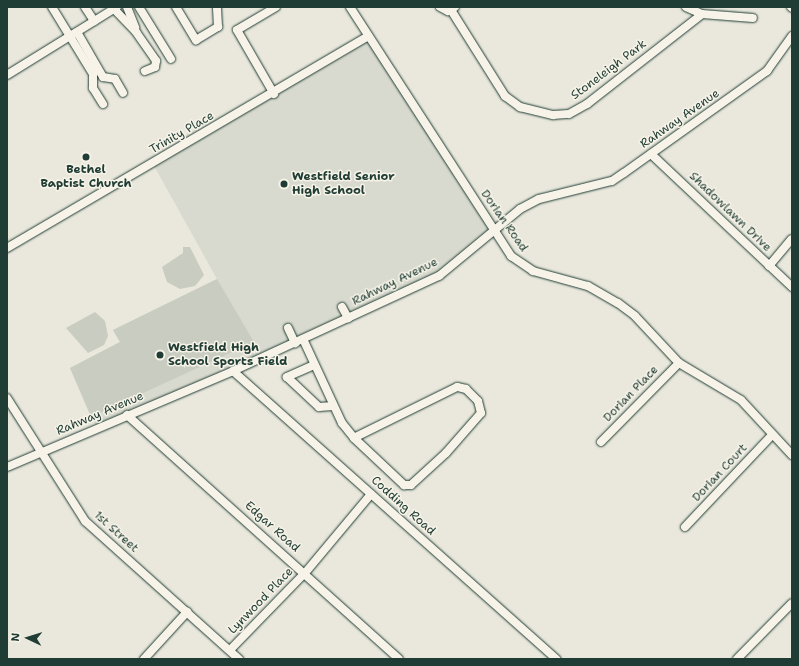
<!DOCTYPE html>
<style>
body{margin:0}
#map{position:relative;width:799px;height:666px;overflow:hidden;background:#eae8dd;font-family:"Shantell Sans",sans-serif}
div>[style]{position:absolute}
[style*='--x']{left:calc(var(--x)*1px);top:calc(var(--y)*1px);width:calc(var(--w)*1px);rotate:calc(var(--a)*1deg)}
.built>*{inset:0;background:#d9dacf}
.green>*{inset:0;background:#c8ccc1}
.roads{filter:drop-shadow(0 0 1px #1f3d34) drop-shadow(0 0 1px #1f3d34)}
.minor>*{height:8px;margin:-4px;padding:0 4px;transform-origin:4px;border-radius:4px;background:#f7f3e8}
.dots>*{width:11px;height:11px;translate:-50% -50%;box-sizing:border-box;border:2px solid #f7f3e8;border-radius:50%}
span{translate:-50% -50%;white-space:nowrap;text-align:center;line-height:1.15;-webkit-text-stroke:3px #f7f3e8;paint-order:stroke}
.street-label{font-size:12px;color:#1f3d34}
.poi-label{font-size:12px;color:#1f3d34;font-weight:700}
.left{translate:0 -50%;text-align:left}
.frame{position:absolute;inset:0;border:8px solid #1f3d34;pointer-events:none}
.north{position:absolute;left:8px;top:618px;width:40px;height:40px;-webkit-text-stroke:3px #f7f3e8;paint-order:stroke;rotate:274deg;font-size:11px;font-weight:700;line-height:16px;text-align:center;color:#1f3d34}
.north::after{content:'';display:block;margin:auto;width:14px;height:18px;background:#1f3d34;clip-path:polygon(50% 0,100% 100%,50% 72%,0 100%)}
</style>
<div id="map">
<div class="built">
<div style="clip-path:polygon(368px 36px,495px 231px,439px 276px,97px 428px,70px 368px,120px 342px,113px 330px,217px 279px,153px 164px)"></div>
</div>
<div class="green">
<div style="clip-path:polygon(183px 247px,190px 247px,204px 275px,195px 286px,180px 289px,167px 282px,162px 267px,183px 253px)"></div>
<div style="clip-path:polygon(217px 279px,254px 342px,91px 417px,70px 368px,120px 342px,113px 330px)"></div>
<div style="clip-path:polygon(95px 312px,105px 321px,108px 336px,104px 345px,88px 353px,66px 328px)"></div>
</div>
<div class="roads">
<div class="minor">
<div style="--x:52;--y:7;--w:79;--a:58.5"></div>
<div style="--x:93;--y:74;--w:14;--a:90"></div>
<div style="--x:93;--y:88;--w:19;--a:58"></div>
<div style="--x:85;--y:7;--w:17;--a:57"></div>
<div style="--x:127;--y:7;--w:22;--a:68"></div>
<div style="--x:139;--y:7;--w:61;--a:58.4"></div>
<div style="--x:176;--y:7;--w:39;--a:59"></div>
<div style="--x:196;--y:40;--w:26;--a:-31"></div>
<div style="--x:218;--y:27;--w:20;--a:-93"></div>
<div style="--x:350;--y:7;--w:297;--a:57.1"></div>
<div style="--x:511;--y:256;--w:27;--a:34"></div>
<div style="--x:533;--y:271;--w:57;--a:15.3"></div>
<div style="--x:588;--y:286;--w:34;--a:30"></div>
<div style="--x:618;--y:303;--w:21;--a:37"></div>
<div style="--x:635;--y:316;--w:64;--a:46.9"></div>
<div style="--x:679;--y:363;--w:72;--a:30.8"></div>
<div style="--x:741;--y:400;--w:75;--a:47.2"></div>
<div style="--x:440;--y:7;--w:9;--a:27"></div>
<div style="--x:448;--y:11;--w:8;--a:-30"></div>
<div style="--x:686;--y:7;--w:17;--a:24"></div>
<div style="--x:702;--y:14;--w:51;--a:4.5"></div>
<div style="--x:791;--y:7;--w:1;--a:45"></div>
<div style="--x:114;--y:9;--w:32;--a:46"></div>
<div style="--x:136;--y:32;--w:35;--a:55"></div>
<div style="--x:156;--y:61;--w:6;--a:99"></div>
<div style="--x:155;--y:67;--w:11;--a:158"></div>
<div style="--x:451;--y:10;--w:102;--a:57.9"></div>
<div style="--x:505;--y:96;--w:19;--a:36"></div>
<div style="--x:520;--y:107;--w:34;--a:14"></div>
<div style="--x:553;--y:115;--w:16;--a:-4"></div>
<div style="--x:569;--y:114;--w:21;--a:-29"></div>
<div style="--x:587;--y:104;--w:146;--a:-38"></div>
<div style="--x:77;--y:32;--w:52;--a:60"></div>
<div style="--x:103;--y:77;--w:12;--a:9"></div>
<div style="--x:115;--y:79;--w:16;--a:60"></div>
<div style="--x:7;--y:75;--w:129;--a:-31.7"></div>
<div style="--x:274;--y:94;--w:74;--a:-120"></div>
<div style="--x:237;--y:30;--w:45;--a:-30.5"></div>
<div style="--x:651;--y:154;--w:194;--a:43.3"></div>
<div style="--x:7;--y:248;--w:419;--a:-30.4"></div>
<div style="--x:769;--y:266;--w:35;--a:-50"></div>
<div style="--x:342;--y:307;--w:13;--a:61"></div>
<div style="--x:288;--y:328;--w:17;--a:65"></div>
<div style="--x:303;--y:339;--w:93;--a:65.1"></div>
<div style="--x:342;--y:423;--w:19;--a:51"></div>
<div style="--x:354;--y:438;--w:69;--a:43.2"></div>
<div style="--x:404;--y:485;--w:7;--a:0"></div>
<div style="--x:411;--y:485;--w:47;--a:-42.4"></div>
<div style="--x:446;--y:453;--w:53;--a:-48.8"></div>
<div style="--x:481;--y:413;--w:12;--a:-104"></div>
<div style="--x:478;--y:401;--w:17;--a:-135"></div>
<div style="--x:466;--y:389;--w:9;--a:-167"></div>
<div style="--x:457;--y:387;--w:115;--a:153.7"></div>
<div style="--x:314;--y:365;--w:30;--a:156"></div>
<div style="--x:287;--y:377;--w:44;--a:43.2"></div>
<div style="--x:319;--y:407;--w:14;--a:-4"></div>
<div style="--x:233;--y:371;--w:433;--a:41.7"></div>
<div style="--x:7;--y:398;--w:146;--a:57.6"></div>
<div style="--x:85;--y:521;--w:207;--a:41.9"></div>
<div style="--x:127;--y:415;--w:365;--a:41.9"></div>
<div style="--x:601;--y:442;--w:111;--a:-45.4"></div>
<div style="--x:7;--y:467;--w:246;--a:-23"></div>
<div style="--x:233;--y:371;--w:227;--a:-24.8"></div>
<div style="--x:439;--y:276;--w:105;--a:-39.6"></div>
<div style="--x:520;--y:209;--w:21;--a:-28"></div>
<div style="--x:539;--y:199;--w:75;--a:-13.9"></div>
<div style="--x:612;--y:181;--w:14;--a:-34"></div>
<div style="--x:624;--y:173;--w:176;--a:-35.5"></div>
<div style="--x:767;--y:71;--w:43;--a:-54.5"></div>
<div style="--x:685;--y:527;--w:127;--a:-46.6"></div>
<div style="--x:230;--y:650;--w:107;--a:-45.8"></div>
<div style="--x:305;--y:573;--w:103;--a:-50.1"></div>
<div style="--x:144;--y:659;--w:64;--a:-47.5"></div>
<div style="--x:737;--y:659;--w:78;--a:-45.5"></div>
</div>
</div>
<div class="dots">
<div style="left:86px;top:157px;background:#1f3d34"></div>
<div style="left:284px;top:184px;background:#1f3d34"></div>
<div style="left:160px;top:355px;background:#1f3d34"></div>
</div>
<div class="street-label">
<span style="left:609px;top:70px;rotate:-37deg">Stoneleigh Park</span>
<span style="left:680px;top:119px;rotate:-35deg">Rahway Avenue</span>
<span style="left:182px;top:133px;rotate:-30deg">Trinity Place</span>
<span style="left:730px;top:212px;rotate:44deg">Shadowlawn Drive</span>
<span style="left:504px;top:221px;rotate:55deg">Dorian Road</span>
<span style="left:395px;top:282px;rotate:-26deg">Rahway Avenue</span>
<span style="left:631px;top:394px;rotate:-46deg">Dorian Place</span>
<span style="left:100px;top:414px;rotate:-23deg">Rahway Avenue</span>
<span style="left:720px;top:473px;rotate:-47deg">Dorian Court</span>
<span style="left:403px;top:506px;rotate:42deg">Codding Road</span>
<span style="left:272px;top:527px;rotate:42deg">Edgar Road</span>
<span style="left:116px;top:532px;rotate:42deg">1st Street</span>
<span style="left:261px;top:601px;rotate:-46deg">Lynwood Place</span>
</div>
<div class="poi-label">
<span style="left:86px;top:177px">Bethel<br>Baptist Church</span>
<span class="left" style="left:292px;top:184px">Westfield Senior<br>High School</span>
<span class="left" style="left:168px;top:355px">Westfield High<br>School Sports Field</span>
</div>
<div class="frame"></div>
<div class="north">N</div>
</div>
